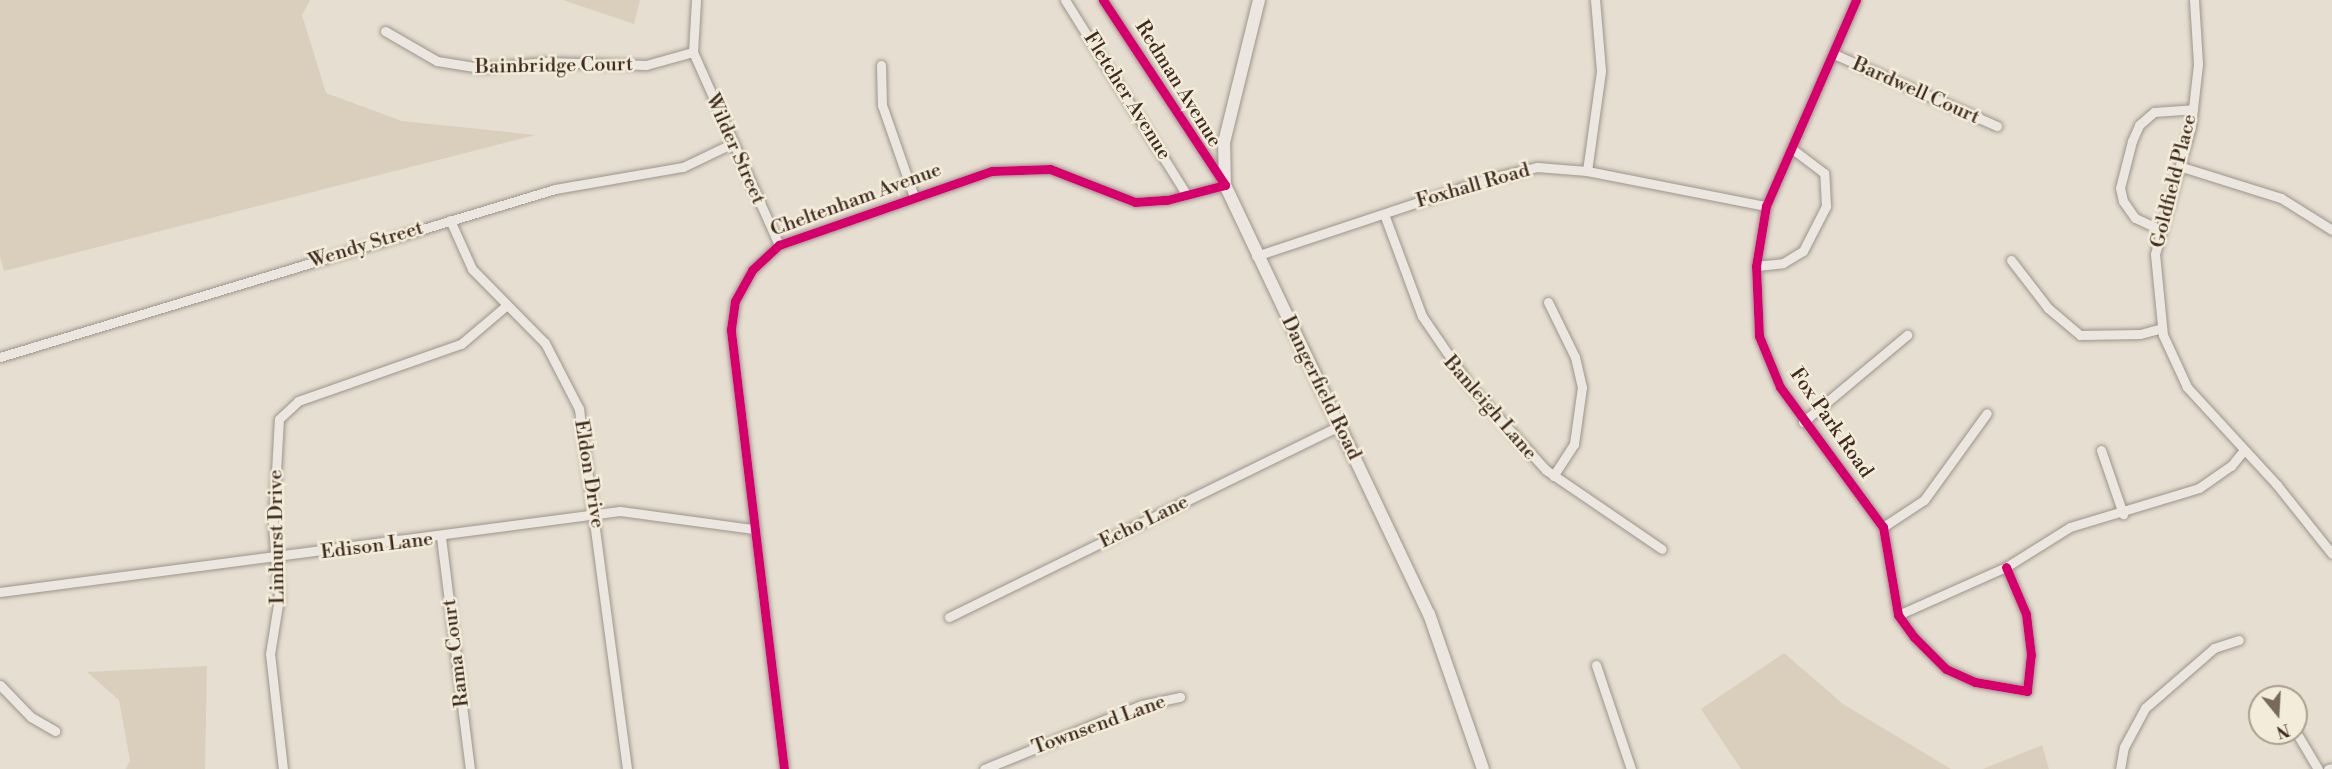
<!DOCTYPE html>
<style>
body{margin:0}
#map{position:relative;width:2332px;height:769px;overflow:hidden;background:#e6ded0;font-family:"Libre Bodoni",serif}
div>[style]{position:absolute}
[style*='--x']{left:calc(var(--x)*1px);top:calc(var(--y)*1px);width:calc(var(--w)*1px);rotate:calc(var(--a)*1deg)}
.green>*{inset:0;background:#dacfbc}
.roads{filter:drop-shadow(0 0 2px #9c958c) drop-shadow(0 0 2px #9c958c)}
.street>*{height:9px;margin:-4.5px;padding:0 4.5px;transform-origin:4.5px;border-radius:4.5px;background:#ebe7e0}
.secondary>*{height:12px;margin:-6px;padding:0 6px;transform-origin:6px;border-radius:6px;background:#ebe7e0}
.cycleway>*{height:9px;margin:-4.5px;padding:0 4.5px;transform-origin:4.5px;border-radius:4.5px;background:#d6006c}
span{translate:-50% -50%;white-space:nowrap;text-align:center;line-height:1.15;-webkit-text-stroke:5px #f4ecdb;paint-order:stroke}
.street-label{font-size:20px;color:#3e2a1f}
.north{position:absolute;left:2248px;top:685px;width:60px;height:60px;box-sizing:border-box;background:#f4ecdb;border:2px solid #ab9e90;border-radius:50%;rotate:162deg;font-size:16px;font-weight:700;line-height:24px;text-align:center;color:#3e2a1f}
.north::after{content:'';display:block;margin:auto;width:21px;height:27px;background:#79695d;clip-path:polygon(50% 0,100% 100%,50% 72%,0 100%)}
</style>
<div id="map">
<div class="green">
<div style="clip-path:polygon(0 0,310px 0,302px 15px,326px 93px,402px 121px,535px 135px,4px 271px,0 256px)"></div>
<div style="clip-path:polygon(563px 0,640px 0,634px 24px)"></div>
<div style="clip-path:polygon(1784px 653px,1843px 704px,1951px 769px,1741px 769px,1701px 709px)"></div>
<div style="clip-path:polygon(207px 666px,205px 769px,126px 769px,130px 760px,119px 700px,87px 672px)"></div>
<div style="clip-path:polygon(2042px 745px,2049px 769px,1983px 769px)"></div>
</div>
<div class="roads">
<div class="street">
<div style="--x:696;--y:0;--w:52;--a:93.3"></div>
<div style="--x:693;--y:52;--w:211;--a:66"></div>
<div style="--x:1065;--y:0;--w:229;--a:58"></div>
<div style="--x:1856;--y:0;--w:225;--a:113.6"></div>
<div style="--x:1766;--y:206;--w:61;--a:99.5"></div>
<div style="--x:1756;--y:266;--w:70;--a:87.5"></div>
<div style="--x:1759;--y:336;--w:55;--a:67.6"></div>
<div style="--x:1780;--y:387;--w:174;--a:53.7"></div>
<div style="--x:1883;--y:527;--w:89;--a:80.3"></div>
<div style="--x:1898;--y:615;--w:27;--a:54"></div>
<div style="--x:1914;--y:637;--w:45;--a:45"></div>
<div style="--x:1946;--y:669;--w:32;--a:24"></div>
<div style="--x:1975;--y:682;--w:53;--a:9.8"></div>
<div style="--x:2027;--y:691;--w:36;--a:-84"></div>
<div style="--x:2031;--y:655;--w:41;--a:-97"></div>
<div style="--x:2026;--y:614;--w:51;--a:-113.1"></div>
<div style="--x:2194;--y:0;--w:64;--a:86.4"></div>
<div style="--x:2198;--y:64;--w:62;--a:96.4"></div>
<div style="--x:2191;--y:126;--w:133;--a:105.7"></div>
<div style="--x:2155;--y:254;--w:81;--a:84.4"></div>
<div style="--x:2163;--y:335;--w:57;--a:65.2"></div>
<div style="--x:2187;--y:387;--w:133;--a:47.4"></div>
<div style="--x:2277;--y:485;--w:88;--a:51.4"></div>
<div style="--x:385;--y:31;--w:60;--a:30"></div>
<div style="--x:437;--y:61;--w:44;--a:9.2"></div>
<div style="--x:480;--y:68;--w:66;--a:-5.2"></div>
<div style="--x:546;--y:62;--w:100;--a:1.7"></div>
<div style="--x:646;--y:65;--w:49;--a:-15.5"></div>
<div style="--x:1836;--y:55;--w:176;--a:23.8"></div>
<div style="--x:881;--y:65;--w:40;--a:88.6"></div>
<div style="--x:882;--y:105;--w:97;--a:70.8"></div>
<div style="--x:2182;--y:167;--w:104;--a:17.4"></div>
<div style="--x:2281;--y:198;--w:60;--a:32.1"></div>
<div style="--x:1587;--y:171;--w:101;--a:-82"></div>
<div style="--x:1601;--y:71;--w:71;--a:-94.8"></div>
<div style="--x:1384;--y:214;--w:109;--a:69.6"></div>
<div style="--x:1422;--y:316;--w:85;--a:55.6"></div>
<div style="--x:1470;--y:386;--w:113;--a:47.9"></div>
<div style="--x:1546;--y:470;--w:140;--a:34.3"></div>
<div style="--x:450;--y:220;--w:54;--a:65.8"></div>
<div style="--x:472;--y:269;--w:104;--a:45.4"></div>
<div style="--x:545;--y:343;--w:74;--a:62.7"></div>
<div style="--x:579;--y:409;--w:363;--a:82.4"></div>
<div style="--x:2161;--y:230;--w:29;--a:-155"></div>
<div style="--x:2135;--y:218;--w:21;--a:-125"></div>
<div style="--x:2123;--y:201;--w:13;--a:-103"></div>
<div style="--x:2120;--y:188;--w:49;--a:-75.7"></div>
<div style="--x:2132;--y:141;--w:17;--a:-66"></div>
<div style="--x:2139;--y:125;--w:20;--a:-41"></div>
<div style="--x:2154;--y:112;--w:39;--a:-4"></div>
<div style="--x:1256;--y:256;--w:243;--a:-18.4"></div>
<div style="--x:1487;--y:179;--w:51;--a:-13.5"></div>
<div style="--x:1537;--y:167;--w:50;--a:4.6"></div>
<div style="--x:1587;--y:171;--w:182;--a:11.1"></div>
<div style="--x:2011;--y:260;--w:61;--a:52.4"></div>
<div style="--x:2048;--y:308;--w:42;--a:40.2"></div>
<div style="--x:2080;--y:335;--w:60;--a:-1"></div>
<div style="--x:2140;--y:334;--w:23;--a:-15"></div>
<div style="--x:1756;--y:266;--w:27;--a:-6"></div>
<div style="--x:1783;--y:263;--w:23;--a:-31"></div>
<div style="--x:1803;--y:251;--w:51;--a:-62.9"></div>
<div style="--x:1826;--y:206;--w:33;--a:-93"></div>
<div style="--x:1824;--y:173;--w:41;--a:-142.9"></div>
<div style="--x:1548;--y:302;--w:61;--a:63.9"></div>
<div style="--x:1575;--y:357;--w:31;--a:77"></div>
<div style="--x:1582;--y:387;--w:58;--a:98"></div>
<div style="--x:1574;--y:444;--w:38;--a:123"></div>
<div style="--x:0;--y:357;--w:580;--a:-16.84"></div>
<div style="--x:555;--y:189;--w:130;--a:-9.8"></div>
<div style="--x:683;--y:167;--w:55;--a:-25.6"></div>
<div style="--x:1803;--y:422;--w:136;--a:-39.9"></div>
<div style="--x:2101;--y:450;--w:68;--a:71"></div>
<div style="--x:1883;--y:527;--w:49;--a:-33.4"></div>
<div style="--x:1924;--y:500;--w:107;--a:-54.1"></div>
<div style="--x:441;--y:537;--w:234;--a:82.9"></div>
<div style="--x:0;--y:592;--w:625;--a:-7.44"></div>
<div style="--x:620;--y:511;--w:135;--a:7.7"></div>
<div style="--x:1898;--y:615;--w:118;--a:-24"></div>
<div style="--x:2006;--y:567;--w:75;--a:-32"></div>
<div style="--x:2070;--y:527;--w:135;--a:-16.8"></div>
<div style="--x:2199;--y:488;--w:39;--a:-35"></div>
<div style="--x:2231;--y:466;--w:19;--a:-51"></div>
<div style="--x:949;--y:617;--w:434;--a:-26.1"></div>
<div style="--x:1596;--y:665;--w:110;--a:71.4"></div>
<div style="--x:0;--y:685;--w:45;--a:45.9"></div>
<div style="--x:31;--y:717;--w:28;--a:30"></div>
<div style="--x:2296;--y:732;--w:43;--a:59.3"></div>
<div style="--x:283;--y:769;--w:116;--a:-96.4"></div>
<div style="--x:270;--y:654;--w:57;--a:-80.9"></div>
<div style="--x:279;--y:598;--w:73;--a:-94.7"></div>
<div style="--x:273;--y:525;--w:106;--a:-86.8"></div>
<div style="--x:279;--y:419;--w:26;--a:-43"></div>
<div style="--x:298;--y:401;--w:173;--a:-19.3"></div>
<div style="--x:461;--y:344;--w:60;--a:-40.3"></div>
<div style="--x:784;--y:769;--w:443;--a:-96.9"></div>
<div style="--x:731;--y:329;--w:28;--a:-82"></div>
<div style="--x:735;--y:301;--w:35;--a:-61"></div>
<div style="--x:752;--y:270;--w:37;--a:-43"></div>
<div style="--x:779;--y:245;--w:225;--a:-19.2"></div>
<div style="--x:992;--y:171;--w:58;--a:-2"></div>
<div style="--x:1050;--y:169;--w:91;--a:21.2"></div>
<div style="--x:1135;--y:202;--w:32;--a:-4"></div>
<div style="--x:1167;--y:200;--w:60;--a:-14.5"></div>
<div style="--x:1225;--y:185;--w:222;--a:-123.4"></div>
<div style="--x:984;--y:769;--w:170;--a:-22.1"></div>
<div style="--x:1142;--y:705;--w:39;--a:-12"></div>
<div style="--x:2120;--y:769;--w:22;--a:-80"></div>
<div style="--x:2124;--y:747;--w:44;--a:-61.7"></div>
<div style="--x:2145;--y:708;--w:91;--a:-41"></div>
<div style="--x:2214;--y:648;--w:26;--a:-18"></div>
<div style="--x:2328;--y:769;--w:4;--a:-14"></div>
</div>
<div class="secondary">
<div style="--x:1259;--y:0;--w:146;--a:103.8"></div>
<div style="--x:1224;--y:142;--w:43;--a:88.7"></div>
<div style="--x:1225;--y:185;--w:475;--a:64.6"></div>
<div style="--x:1429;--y:614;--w:164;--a:70.8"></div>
</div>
</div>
<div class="cycleway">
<div style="--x:1856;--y:0;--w:225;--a:113.6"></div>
<div style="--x:1766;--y:206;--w:61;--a:99.5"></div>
<div style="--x:1756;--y:266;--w:70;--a:87.5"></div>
<div style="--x:1759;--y:336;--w:55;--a:67.6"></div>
<div style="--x:1780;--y:387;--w:174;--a:53.7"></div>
<div style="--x:1883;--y:527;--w:89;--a:80.3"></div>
<div style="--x:1898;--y:615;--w:27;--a:54"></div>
<div style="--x:1914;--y:637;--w:45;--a:45"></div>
<div style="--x:1946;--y:669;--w:32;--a:24"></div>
<div style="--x:1975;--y:682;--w:53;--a:9.8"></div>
<div style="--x:2027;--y:691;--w:36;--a:-84"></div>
<div style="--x:2031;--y:655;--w:41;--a:-97"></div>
<div style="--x:2026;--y:614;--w:51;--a:-113.1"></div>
<div style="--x:784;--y:769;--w:443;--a:-96.9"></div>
<div style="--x:731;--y:329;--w:28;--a:-82"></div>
<div style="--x:735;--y:301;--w:35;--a:-61"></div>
<div style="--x:752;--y:270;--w:37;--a:-43"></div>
<div style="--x:779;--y:245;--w:225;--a:-19.2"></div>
<div style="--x:992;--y:171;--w:58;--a:-2"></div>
<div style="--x:1050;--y:169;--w:91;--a:21.2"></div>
<div style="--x:1135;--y:202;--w:32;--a:-4"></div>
<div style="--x:1167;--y:200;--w:60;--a:-14.5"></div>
<div style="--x:1225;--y:185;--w:222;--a:-123.4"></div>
</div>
<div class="street-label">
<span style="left:554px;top:66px;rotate:-1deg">Bainbridge Court</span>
<span style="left:1178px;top:84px;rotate:58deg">Redman Avenue</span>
<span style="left:1916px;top:91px;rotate:24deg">Bardwell Court</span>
<span style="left:1127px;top:96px;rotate:58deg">Fletcher Avenue</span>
<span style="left:735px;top:149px;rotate:66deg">Wilder Street</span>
<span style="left:2174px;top:181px;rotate:-76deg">Goldfield Place</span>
<span style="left:1473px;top:186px;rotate:-16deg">Foxhall Road</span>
<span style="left:856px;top:200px;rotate:-20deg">Cheltenham Avenue</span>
<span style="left:366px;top:245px;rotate:-17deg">Wendy Street</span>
<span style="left:1321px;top:388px;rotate:64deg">Dangerfield Road</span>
<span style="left:1490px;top:408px;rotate:49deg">Banleigh Lane</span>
<span style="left:1831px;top:423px;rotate:55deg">Fox Park Road</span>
<span style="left:589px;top:474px;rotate:81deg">Eldon Drive</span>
<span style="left:1144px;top:522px;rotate:-26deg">Echo Lane</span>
<span style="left:277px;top:537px;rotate:-91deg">Linhurst Drive</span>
<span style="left:377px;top:546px;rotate:-7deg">Edison Lane</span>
<span style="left:456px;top:653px;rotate:-97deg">Rama Court</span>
<span style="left:1099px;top:725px;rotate:-20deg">Townsend Lane</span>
</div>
<div class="north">N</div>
</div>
